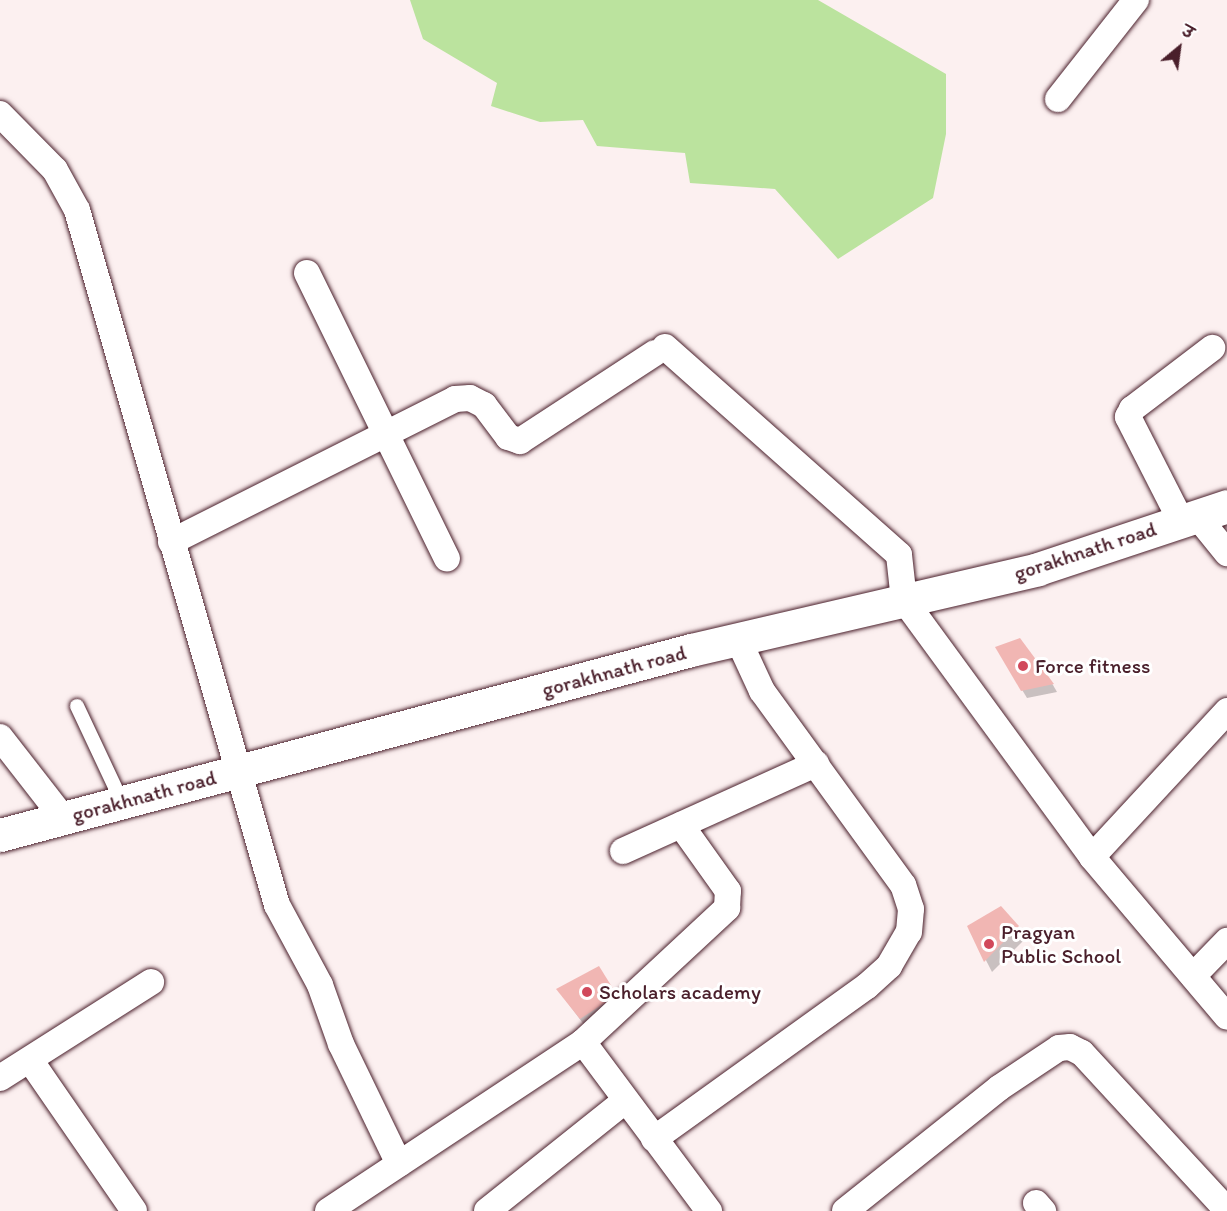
<!DOCTYPE html>
<meta charset="utf-8">
<style>
body{margin:0}
#map{position:relative;width:1227px;height:1211px;overflow:hidden;background:#fcf0f0;font-family:Itim,"Playpen Sans Deva",sans-serif}
div>[style]{position:absolute}
[style*='--x']{left:calc(var(--x)*1px);top:calc(var(--y)*1px);width:calc(var(--w)*1px);rotate:calc(var(--a)*1deg)}
.green>*{inset:0;background:#bbe39e}
.shadow>*{inset:0;background:#0003}
.building>*{inset:0;background:#f1b6b3}
.roads{filter:drop-shadow(0 0 2px #4a1f2b) drop-shadow(0 0 2px #4a1f2b)}
.service>*{height:14px;margin:-7px;padding:0 7px;transform-origin:7px;border-radius:7px;background:#fff}
.minor>*{height:26px;margin:-13px;padding:0 13px;transform-origin:13px;border-radius:13px;background:#fff}
.tertiary>*{height:33px;margin:-16.5px;padding:0 16.5px;transform-origin:16.5px;border-radius:16.5px;background:#fff}
.dots>*{width:16px;height:16px;translate:-50% -50%;box-sizing:border-box;border:3px solid #fff;border-radius:50%}
span{translate:-50% -50%;white-space:nowrap;text-align:center;line-height:1.15;-webkit-text-stroke:6px #fff;paint-order:stroke}
.street-label{font-size:21px;color:#4a1f2b}
.poi-label{font-size:21px;color:#4a1f2b}
.left{translate:0 -50%;text-align:left}
.north{position:absolute;left:1149px;top:18px;width:60px;height:60px;-webkit-text-stroke:4px #fff;paint-order:stroke;rotate:29deg;font-size:16px;font-weight:700;line-height:24px;text-align:center;color:#4a1f2b}
.north::after{content:'';display:block;margin:auto;width:21px;height:27px;background:#4a1f2b;clip-path:polygon(50% 0,100% 100%,50% 72%,0 100%)}
</style>
<div id="map">
<div class="green">
<div style="clip-path:polygon(410px 0,818px 0,946px 74px,946px 134px,933px 198px,838px 259px,775px 189px,690px 183px,685px 153px,597px 146px,583px 120px,540px 122px,491px 106px,497px 83px,423px 39px)"></div>
</div>
<div class="shadow">
<div style="clip-path:polygon(1019px 640px,1053px 685px,1057px 692px,1027px 698px,997px 648px)"></div>
<div style="clip-path:polygon(969px 927px,1018px 927px,1025px 939px,992px 972px)"></div>
<div style="clip-path:polygon(599px 968px,623px 1007px,588px 1030px,558px 990px)"></div>
</div>
<div class="building">
<div style="clip-path:polygon(1020px 638px,1054px 684px,1021px 691px,995px 647px)"></div>
<div style="clip-path:polygon(1001px 906px,1019px 926px,984px 962px,967px 926px)"></div>
<div style="clip-path:polygon(599px 966px,617px 995px,580px 1019px,556px 989px)"></div>
</div>
<div class="roads">
<div class="service">
<div style="--x:77;--y:706;--w:106;--a:64.9"></div>
</div>
<div class="minor">
<div style="--x:1058;--y:99;--w:126;--a:-51.8"></div>
<div style="--x:0;--y:114;--w:78;--a:45.5"></div>
<div style="--x:55;--y:170;--w:46;--a:61.2"></div>
<div style="--x:77;--y:210;--w:723;--a:73.95"></div>
<div style="--x:277;--y:905;--w:91;--a:61.7"></div>
<div style="--x:320;--y:985;--w:63;--a:70.4"></div>
<div style="--x:341;--y:1044;--w:133;--a:64.2"></div>
<div style="--x:307;--y:273;--w:318;--a:63.9"></div>
<div style="--x:665;--y:347;--w:313;--a:41.6"></div>
<div style="--x:899;--y:555;--w:45;--a:83.7"></div>
<div style="--x:904;--y:600;--w:318;--a:53.8"></div>
<div style="--x:1092;--y:857;--w:209;--a:49.8"></div>
<div style="--x:1197;--y:516;--w:48;--a:51"></div>
<div style="--x:1181;--y:521;--w:117;--a:-117"></div>
<div style="--x:1128;--y:417;--w:9;--a:-63"></div>
<div style="--x:1132;--y:409;--w:101;--a:-37.3"></div>
<div style="--x:171;--y:542;--w:318;--a:-26.7"></div>
<div style="--x:455;--y:399;--w:15;--a:-4"></div>
<div style="--x:470;--y:398;--w:16;--a:27"></div>
<div style="--x:484;--y:405;--w:40;--a:53"></div>
<div style="--x:508;--y:437;--w:13;--a:18"></div>
<div style="--x:520;--y:441;--w:161;--a:-33.1"></div>
<div style="--x:0;--y:737;--w:103;--a:52.1"></div>
<div style="--x:623;--y:851;--w:212;--a:-24.3"></div>
<div style="--x:1092;--y:857;--w:199;--a:-47.2"></div>
<div style="--x:1193;--y:976;--w:49;--a:-45.8"></div>
<div style="--x:583;--y:1042;--w:211;--a:53.3"></div>
<div style="--x:30;--y:1060;--w:183;--a:55.4"></div>
<div style="--x:0;--y:1078;--w:179;--a:-32.4"></div>
<div style="--x:654;--y:1139;--w:262;--a:-35.7"></div>
<div style="--x:867;--y:986;--w:30;--a:-42"></div>
<div style="--x:889;--y:966;--w:39;--a:-60"></div>
<div style="--x:909;--y:932;--w:23;--a:-85"></div>
<div style="--x:911;--y:909;--w:25;--a:-108"></div>
<div style="--x:903;--y:885;--w:240;--a:-126"></div>
<div style="--x:762;--y:691;--w:57;--a:-114.8"></div>
<div style="--x:1036;--y:1203;--w:11;--a:49"></div>
<div style="--x:328;--y:1211;--w:306;--a:-33.5"></div>
<div style="--x:583;--y:1042;--w:197;--a:-42.9"></div>
<div style="--x:727;--y:908;--w:17;--a:-87"></div>
<div style="--x:728;--y:891;--w:81;--a:-125.5"></div>
<div style="--x:487;--y:1211;--w:176;--a:-38.6"></div>
<div style="--x:845;--y:1211;--w:197;--a:-38.6"></div>
<div style="--x:999;--y:1088;--w:72;--a:-33.7"></div>
<div style="--x:1059;--y:1048;--w:11;--a:-5"></div>
<div style="--x:1070;--y:1047;--w:13;--a:27"></div>
<div style="--x:1082;--y:1053;--w:214;--a:47.3"></div>
</div>
<div class="tertiary">
<div style="--x:0;--y:835;--w:715;--a:-14.99"></div>
<div style="--x:691;--y:650;--w:356;--a:-13.1"></div>
<div style="--x:1038;--y:569;--w:199;--a:-18.4"></div>
</div>
</div>
<div class="dots">
<div style="left:1023px;top:666px;background:#d1495b"></div>
<div style="left:989px;top:944px;background:#d1495b"></div>
<div style="left:587px;top:992px;background:#d1495b"></div>
</div>
<div class="street-label">
<span style="left:1085px;top:551px;rotate:-18deg">gorakhnath road</span>
<span style="left:614px;top:671px;rotate:-15deg">gorakhnath road</span>
<span style="left:144px;top:796px;rotate:-15deg">gorakhnath road</span>
</div>
<div class="poi-label">
<span class="left" style="left:1035px;top:666px">Force fitness</span>
<span class="left" style="left:1001px;top:944px">Pragyan<br>Public School</span>
<span class="left" style="left:599px;top:992px">Scholars academy</span>
</div>
<div class="north">उ</div>
</div>
